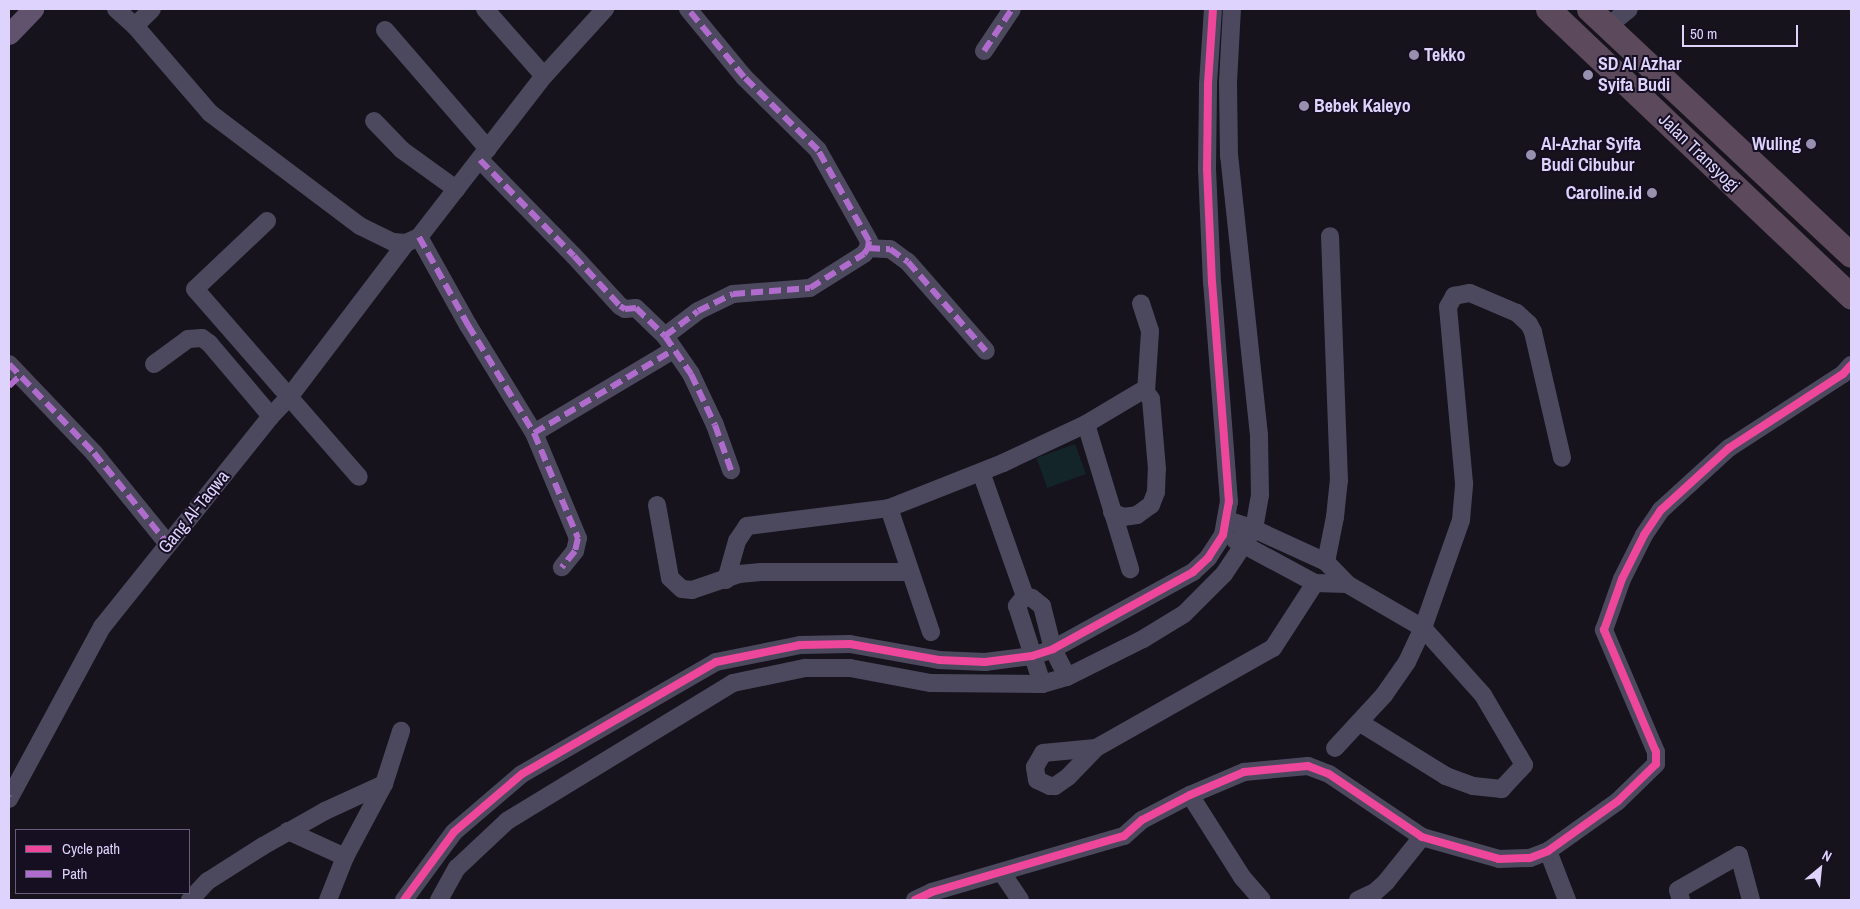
<!DOCTYPE html>
<style>
body{margin:0}
#map{position:relative;width:1860px;height:909px;overflow:hidden;background:#16131d;font-family:"Archivo Narrow",sans-serif}
div>[style]{position:absolute}
[style*='--x']{left:calc(var(--x)*1px);top:calc(var(--y)*1px);width:calc(var(--w)*1px);rotate:calc(var(--a)*1deg)}
.green>*{inset:0;background:#132529;transform-origin:0 0}
.minor>*{height:18px;margin:-9px;padding:0 9px;transform-origin:9px;border-radius:9px;background:#4c495e}
.major>*{height:21px;margin:-10.5px;padding:0 10.5px;transform-origin:10.5px;border-radius:10.5px;background:#61536e}
.highway>*{height:25px;margin:-12.5px;padding:0 12.5px;transform-origin:12.5px;border-radius:12.5px;background:#5c495b}
.quiet>*{height:6px;margin-top:-3px;transform-origin:0;background:repeating-linear-gradient(90deg,#b06ccc 0 12px,transparent 0 18px)}
.cycleway>*{height:8px;margin:-4px;padding:0 4px;transform-origin:4px;border-radius:4px;background:#ed469a}
.dots>*{width:14px;height:14px;translate:-50% -50%;box-sizing:border-box;border:2px solid #150f21;border-radius:50%}
span{translate:-50% -50%;white-space:nowrap;text-align:center;line-height:1.15;-webkit-text-stroke:4px #150f21;paint-order:stroke}
.poi-label{font-size:18px;color:#ddd3fc;font-weight:700}
.left{translate:0 -50%;text-align:left}
.right{translate:-100% -50%;text-align:right}
.street-label{font-size:18px;color:#ddd3fc}
.frame{position:absolute;inset:0;border:10px solid #ddd3fc;pointer-events:none}
.legend{position:absolute;left:15px;top:829px;width:175px;height:65px;box-sizing:border-box;background:#150f21;border:1px solid #655d79;margin:0;padding:6px 9px;list-style:none;font-size:15px;color:#ddd3fc}
.legend li{display:flex;align-items:center;gap:10px;height:25px}
.legend b{width:25px;border:1px solid #655d79}
.north{position:absolute;left:1795px;top:844px;width:50px;height:50px;-webkit-text-stroke:4px #150f21;paint-order:stroke;rotate:28deg;font-size:14px;font-weight:700;line-height:20px;text-align:center;color:#ddd3fc}
.north::after{content:'';display:block;margin:auto;width:18px;height:22px;background:#ddd3fc;clip-path:polygon(50% 0,100% 100%,50% 72%,0 100%)}
.scale{position:absolute;left:1682px;top:25px;width:116px;height:22px;box-sizing:border-box;border:2px solid #ddd3fc;border-top:0;padding-left:6px;font-size:15px;line-height:18px;white-space:nowrap;color:#ddd3fc;-webkit-text-stroke:4px #150f21;paint-order:stroke}
</style>
<div id="map">
<div class="green">
<div style="left:1075px;top:444px;width:32px;height:41px;rotate:70deg"></div>
</div>
<div class="minor">
<div style="--x:116;--y:9;--w:25;--a:42"></div>
<div style="--x:135;--y:26;--w:115;--a:49.2"></div>
<div style="--x:210;--y:113;--w:188;--a:37"></div>
<div style="--x:360;--y:226;--w:37;--a:26"></div>
<div style="--x:393;--y:242;--w:13;--a:4"></div>
<div style="--x:406;--y:243;--w:14;--a:-25"></div>
<div style="--x:419;--y:237;--w:204;--a:-52.2"></div>
<div style="--x:544;--y:76;--w:91;--a:-47.7"></div>
<div style="--x:485;--y:9;--w:89;--a:48.6"></div>
<div style="--x:135;--y:26;--w:24;--a:-45"></div>
<div style="--x:1607;--y:27;--w:28;--a:-39"></div>
<div style="--x:385;--y:30;--w:157;--a:49.1"></div>
<div style="--x:984;--y:51;--w:50;--a:-56.3"></div>
<div style="--x:374;--y:121;--w:40;--a:46"></div>
<div style="--x:402;--y:150;--w:67;--a:35.8"></div>
<div style="--x:480;--y:160;--w:134;--a:45.6"></div>
<div style="--x:574;--y:256;--w:68;--a:47.4"></div>
<div style="--x:620;--y:306;--w:6;--a:31"></div>
<div style="--x:625;--y:309;--w:11;--a:-5"></div>
<div style="--x:636;--y:308;--w:40;--a:44"></div>
<div style="--x:665;--y:336;--w:46;--a:55.6"></div>
<div style="--x:691;--y:374;--w:56;--a:64.8"></div>
<div style="--x:715;--y:425;--w:48;--a:70.4"></div>
<div style="--x:267;--y:221;--w:99;--a:136.6"></div>
<div style="--x:195;--y:289;--w:249;--a:48.9"></div>
<div style="--x:419;--y:237;--w:101;--a:60.9"></div>
<div style="--x:468;--y:325;--w:127;--a:58.6"></div>
<div style="--x:534;--y:433;--w:114;--a:67.3"></div>
<div style="--x:578;--y:538;--w:13;--a:103"></div>
<div style="--x:575;--y:551;--w:21;--a:129"></div>
<div style="--x:868;--y:248;--w:22;--a:3"></div>
<div style="--x:890;--y:249;--w:22;--a:36"></div>
<div style="--x:908;--y:262;--w:118;--a:48.8"></div>
<div style="--x:665;--y:336;--w:41;--a:-37.1"></div>
<div style="--x:698;--y:311;--w:39;--a:-26"></div>
<div style="--x:733;--y:294;--w:77;--a:-4.5"></div>
<div style="--x:810;--y:288;--w:64;--a:-32.2"></div>
<div style="--x:864;--y:254;--w:7;--a:-56"></div>
<div style="--x:868;--y:248;--w:7;--a:-82"></div>
<div style="--x:869;--y:241;--w:104;--a:-119.3"></div>
<div style="--x:818;--y:150;--w:104;--a:-135.4"></div>
<div style="--x:744;--y:77;--w:88;--a:-129.5"></div>
<div style="--x:9;--y:364;--w:123;--a:46.3"></div>
<div style="--x:94;--y:453;--w:117;--a:50.9"></div>
<div style="--x:154;--y:364;--w:42;--a:-36.3"></div>
<div style="--x:188;--y:339;--w:14;--a:-4"></div>
<div style="--x:202;--y:338;--w:9;--a:36"></div>
<div style="--x:209;--y:343;--w:96;--a:49.7"></div>
<div style="--x:1086;--y:424;--w:152;--a:73.1"></div>
<div style="--x:534;--y:433;--w:162;--a:-30.8"></div>
<div style="--x:981;--y:472;--w:132;--a:70.5"></div>
<div style="--x:657;--y:505;--w:74;--a:79.9"></div>
<div style="--x:670;--y:578;--w:16;--a:43"></div>
<div style="--x:682;--y:589;--w:10;--a:6"></div>
<div style="--x:692;--y:590;--w:50;--a:-18.8"></div>
<div style="--x:739;--y:574;--w:22;--a:-5"></div>
<div style="--x:761;--y:572;--w:149;--a:0"></div>
<div style="--x:889;--y:508;--w:131;--a:71.3"></div>
<div style="--x:1112;--y:512;--w:12;--a:24"></div>
<div style="--x:1123;--y:517;--w:14;--a:-8"></div>
<div style="--x:1137;--y:515;--w:17;--a:-36"></div>
<div style="--x:1151;--y:505;--w:14;--a:-69"></div>
<div style="--x:1156;--y:492;--w:23;--a:-88"></div>
<div style="--x:1157;--y:469;--w:70;--a:-94.9"></div>
<div style="--x:1151;--y:399;--w:9;--a:-126"></div>
<div style="--x:1146;--y:392;--w:61;--a:-86.2"></div>
<div style="--x:1150;--y:331;--w:29;--a:-108"></div>
<div style="--x:1227;--y:520;--w:28;--a:18"></div>
<div style="--x:1254;--y:529;--w:79;--a:24.6"></div>
<div style="--x:1326;--y:562;--w:30;--a:46"></div>
<div style="--x:1347;--y:584;--w:88;--a:30.1"></div>
<div style="--x:1423;--y:628;--w:90;--a:48.2"></div>
<div style="--x:1483;--y:695;--w:81;--a:59.6"></div>
<div style="--x:1524;--y:765;--w:33;--a:133"></div>
<div style="--x:1502;--y:789;--w:29;--a:-174"></div>
<div style="--x:1473;--y:786;--w:29;--a:-160"></div>
<div style="--x:1446;--y:776;--w:102;--a:-148.2"></div>
<div style="--x:1235;--y:540;--w:91;--a:28.3"></div>
<div style="--x:1315;--y:583;--w:32;--a:2"></div>
<div style="--x:1326;--y:562;--w:46;--a:-78.7"></div>
<div style="--x:1335;--y:517;--w:36;--a:-84"></div>
<div style="--x:1339;--y:481;--w:245;--a:-92.1"></div>
<div style="--x:726;--y:580;--w:41;--a:-74.2"></div>
<div style="--x:737;--y:541;--w:18;--a:-56"></div>
<div style="--x:747;--y:526;--w:143;--a:-7.2"></div>
<div style="--x:889;--y:508;--w:123;--a:-21.5"></div>
<div style="--x:1003;--y:463;--w:92;--a:-25.2"></div>
<div style="--x:1086;--y:424;--w:63;--a:-30.7"></div>
<div style="--x:1140;--y:392;--w:6;--a:0"></div>
<div style="--x:1025;--y:596;--w:7;--a:16"></div>
<div style="--x:1032;--y:598;--w:13;--a:39"></div>
<div style="--x:1042;--y:606;--w:44;--a:75.7"></div>
<div style="--x:1053;--y:649;--w:31;--a:63"></div>
<div style="--x:1025;--y:596;--w:13;--a:129"></div>
<div style="--x:1017;--y:606;--w:82;--a:72.2"></div>
<div style="--x:1096;--y:748;--w:40;--a:134"></div>
<div style="--x:1068;--y:777;--w:16;--a:145"></div>
<div style="--x:1055;--y:786;--w:5;--a:180"></div>
<div style="--x:1050;--y:786;--w:14;--a:-155"></div>
<div style="--x:1037;--y:780;--w:13;--a:-99"></div>
<div style="--x:1035;--y:767;--w:16;--a:-60"></div>
<div style="--x:1043;--y:753;--w:53;--a:-5.4"></div>
<div style="--x:1096;--y:748;--w:203;--a:-29.5"></div>
<div style="--x:1273;--y:648;--w:77;--a:-57.1"></div>
<div style="--x:1335;--y:748;--w:72;--a:-47.2"></div>
<div style="--x:1384;--y:695;--w:40;--a:-55.1"></div>
<div style="--x:1407;--y:662;--w:38;--a:-65"></div>
<div style="--x:1423;--y:628;--w:114;--a:-70.6"></div>
<div style="--x:1461;--y:520;--w:37;--a:-85"></div>
<div style="--x:1464;--y:483;--w:177;--a:-95.2"></div>
<div style="--x:1448;--y:307;--w:13;--a:-61"></div>
<div style="--x:1454;--y:296;--w:16;--a:-11"></div>
<div style="--x:1470;--y:293;--w:51;--a:23.1"></div>
<div style="--x:1517;--y:313;--w:16;--a:43"></div>
<div style="--x:1529;--y:324;--w:9;--a:63"></div>
<div style="--x:1533;--y:332;--w:129;--a:77"></div>
<div style="--x:1190;--y:795;--w:97;--a:57.6"></div>
<div style="--x:1242;--y:877;--w:30;--a:49"></div>
<div style="--x:9;--y:799;--w:196;--a:-61.6"></div>
<div style="--x:102;--y:627;--w:270;--a:-51.3"></div>
<div style="--x:271;--y:416;--w:28;--a:-46"></div>
<div style="--x:290;--y:396;--w:192;--a:-52.8"></div>
<div style="--x:288;--y:831;--w:63;--a:24.5"></div>
<div style="--x:1548;--y:851;--w:53;--a:68.8"></div>
<div style="--x:1002;--y:873;--w:32;--a:56"></div>
<div style="--x:190;--y:900;--w:26;--a:-47"></div>
<div style="--x:208;--y:881;--w:65;--a:-32.5"></div>
<div style="--x:263;--y:846;--w:71;--a:-29.4"></div>
<div style="--x:325;--y:811;--w:65;--a:-24.6"></div>
<div style="--x:328;--y:900;--w:46;--a:-68.4"></div>
<div style="--x:345;--y:857;--w:83;--a:-61.9"></div>
<div style="--x:384;--y:784;--w:56;--a:-72.2"></div>
<div style="--x:404;--y:900;--w:84;--a:-53.7"></div>
<div style="--x:454;--y:832;--w:89;--a:-40.5"></div>
<div style="--x:522;--y:774;--w:224;--a:-30"></div>
<div style="--x:716;--y:662;--w:86;--a:-11.4"></div>
<div style="--x:800;--y:645;--w:50;--a:-1.1"></div>
<div style="--x:850;--y:644;--w:90;--a:10.2"></div>
<div style="--x:939;--y:660;--w:46;--a:2.5"></div>
<div style="--x:985;--y:662;--w:47;--a:-7.3"></div>
<div style="--x:1032;--y:656;--w:22;--a:-18"></div>
<div style="--x:1053;--y:649;--w:160;--a:-28.8"></div>
<div style="--x:1193;--y:572;--w:21;--a:-43"></div>
<div style="--x:1208;--y:558;--w:27;--a:-57"></div>
<div style="--x:1223;--y:535;--w:34;--a:-80"></div>
<div style="--x:1229;--y:502;--w:220;--a:-94.4"></div>
<div style="--x:1212;--y:283;--w:113;--a:-92.5"></div>
<div style="--x:1207;--y:170;--w:86;--a:-89.3"></div>
<div style="--x:1208;--y:84;--w:75;--a:-86.2"></div>
<div style="--x:439;--y:900;--w:37;--a:-61"></div>
<div style="--x:457;--y:868;--w:69;--a:-43.2"></div>
<div style="--x:507;--y:821;--w:265;--a:-31.4"></div>
<div style="--x:733;--y:683;--w:74;--a:-11.8"></div>
<div style="--x:805;--y:668;--w:45;--a:0"></div>
<div style="--x:850;--y:668;--w:81;--a:10.6"></div>
<div style="--x:930;--y:683;--w:112;--a:0.5"></div>
<div style="--x:1042;--y:684;--w:26;--a:-16"></div>
<div style="--x:1067;--y:677;--w:85;--a:-26.6"></div>
<div style="--x:1143;--y:639;--w:48;--a:-31.4"></div>
<div style="--x:1184;--y:614;--w:57;--a:-45"></div>
<div style="--x:1224;--y:574;--w:54;--a:-56.3"></div>
<div style="--x:1254;--y:529;--w:35;--a:-80"></div>
<div style="--x:1260;--y:495;--w:60;--a:-91"></div>
<div style="--x:1259;--y:435;--w:281;--a:-96.1"></div>
<div style="--x:1229;--y:156;--w:74;--a:-90.8"></div>
<div style="--x:1228;--y:82;--w:73;--a:-86.9"></div>
<div style="--x:915;--y:900;--w:19;--a:-25"></div>
<div style="--x:932;--y:892;--w:200;--a:-16.3"></div>
<div style="--x:1124;--y:836;--w:24;--a:-42"></div>
<div style="--x:1142;--y:820;--w:54;--a:-27.5"></div>
<div style="--x:1190;--y:795;--w:59;--a:-23.1"></div>
<div style="--x:1244;--y:772;--w:64;--a:-5.4"></div>
<div style="--x:1308;--y:766;--w:22;--a:21"></div>
<div style="--x:1329;--y:774;--w:112;--a:34.1"></div>
<div style="--x:1422;--y:837;--w:80;--a:15.9"></div>
<div style="--x:1499;--y:859;--w:31;--a:-2"></div>
<div style="--x:1530;--y:858;--w:19;--a:-21"></div>
<div style="--x:1548;--y:851;--w:86;--a:-35.5"></div>
<div style="--x:1618;--y:801;--w:53;--a:-44.2"></div>
<div style="--x:1656;--y:764;--w:12;--a:-90"></div>
<div style="--x:1656;--y:752;--w:133;--a:-113.1"></div>
<div style="--x:1604;--y:630;--w:54;--a:-70.6"></div>
<div style="--x:1622;--y:579;--w:49;--a:-63.4"></div>
<div style="--x:1644;--y:535;--w:30;--a:-56"></div>
<div style="--x:1661;--y:510;--w:92;--a:-42.4"></div>
<div style="--x:1729;--y:448;--w:136;--a:-33"></div>
<div style="--x:1843;--y:374;--w:12;--a:-48"></div>
<div style="--x:1358;--y:900;--w:19;--a:-25"></div>
<div style="--x:1375;--y:892;--w:15;--a:-42"></div>
<div style="--x:1386;--y:882;--w:58;--a:-51.3"></div>
<div style="--x:1681;--y:900;--w:10;--a:-107"></div>
<div style="--x:1678;--y:890;--w:70;--a:-29.8"></div>
<div style="--x:1739;--y:855;--w:47;--a:75.1"></div>
</div>
<div class="major">
<div style="--x:9;--y:34;--w:35;--a:-46"></div>
</div>
<div class="highway">
<div style="--x:1548;--y:9;--w:418;--a:43.5"></div>
<div style="--x:1589;--y:9;--w:359;--a:43.2"></div>
</div>
<div class="quiet">
<div style="--x:984;--y:51;--w:50;--a:-56.3"></div>
<div style="--x:480;--y:160;--w:134;--a:45.6"></div>
<div style="--x:574;--y:256;--w:68;--a:47.4"></div>
<div style="--x:620;--y:306;--w:6;--a:31"></div>
<div style="--x:625;--y:309;--w:11;--a:-5"></div>
<div style="--x:636;--y:308;--w:40;--a:44"></div>
<div style="--x:665;--y:336;--w:46;--a:55.6"></div>
<div style="--x:691;--y:374;--w:56;--a:64.8"></div>
<div style="--x:715;--y:425;--w:48;--a:70.4"></div>
<div style="--x:419;--y:237;--w:101;--a:60.9"></div>
<div style="--x:468;--y:325;--w:127;--a:58.6"></div>
<div style="--x:534;--y:433;--w:114;--a:67.3"></div>
<div style="--x:578;--y:538;--w:13;--a:103"></div>
<div style="--x:575;--y:551;--w:21;--a:129"></div>
<div style="--x:868;--y:248;--w:22;--a:3"></div>
<div style="--x:890;--y:249;--w:22;--a:36"></div>
<div style="--x:908;--y:262;--w:118;--a:48.8"></div>
<div style="--x:665;--y:336;--w:41;--a:-37.1"></div>
<div style="--x:698;--y:311;--w:39;--a:-26"></div>
<div style="--x:733;--y:294;--w:77;--a:-4.5"></div>
<div style="--x:810;--y:288;--w:64;--a:-32.2"></div>
<div style="--x:864;--y:254;--w:7;--a:-56"></div>
<div style="--x:868;--y:248;--w:7;--a:-82"></div>
<div style="--x:869;--y:241;--w:104;--a:-119.3"></div>
<div style="--x:818;--y:150;--w:104;--a:-135.4"></div>
<div style="--x:744;--y:77;--w:88;--a:-129.5"></div>
<div style="--x:9;--y:364;--w:123;--a:46.3"></div>
<div style="--x:94;--y:453;--w:117;--a:50.9"></div>
<div style="--x:9;--y:386;--w:16;--a:-43"></div>
<div style="--x:534;--y:433;--w:162;--a:-30.8"></div>
<div style="--x:9;--y:797;--w:1;--a:45"></div>
</div>
<div class="cycleway">
<div style="--x:404;--y:900;--w:84;--a:-53.7"></div>
<div style="--x:454;--y:832;--w:89;--a:-40.5"></div>
<div style="--x:522;--y:774;--w:224;--a:-30"></div>
<div style="--x:716;--y:662;--w:86;--a:-11.4"></div>
<div style="--x:800;--y:645;--w:50;--a:-1.1"></div>
<div style="--x:850;--y:644;--w:90;--a:10.2"></div>
<div style="--x:939;--y:660;--w:46;--a:2.5"></div>
<div style="--x:985;--y:662;--w:47;--a:-7.3"></div>
<div style="--x:1032;--y:656;--w:22;--a:-18"></div>
<div style="--x:1053;--y:649;--w:160;--a:-28.8"></div>
<div style="--x:1193;--y:572;--w:21;--a:-43"></div>
<div style="--x:1208;--y:558;--w:27;--a:-57"></div>
<div style="--x:1223;--y:535;--w:34;--a:-80"></div>
<div style="--x:1229;--y:502;--w:220;--a:-94.4"></div>
<div style="--x:1212;--y:283;--w:113;--a:-92.5"></div>
<div style="--x:1207;--y:170;--w:86;--a:-89.3"></div>
<div style="--x:1208;--y:84;--w:75;--a:-86.2"></div>
<div style="--x:915;--y:900;--w:19;--a:-25"></div>
<div style="--x:932;--y:892;--w:200;--a:-16.3"></div>
<div style="--x:1124;--y:836;--w:24;--a:-42"></div>
<div style="--x:1142;--y:820;--w:54;--a:-27.5"></div>
<div style="--x:1190;--y:795;--w:59;--a:-23.1"></div>
<div style="--x:1244;--y:772;--w:64;--a:-5.4"></div>
<div style="--x:1308;--y:766;--w:22;--a:21"></div>
<div style="--x:1329;--y:774;--w:112;--a:34.1"></div>
<div style="--x:1422;--y:837;--w:80;--a:15.9"></div>
<div style="--x:1499;--y:859;--w:31;--a:-2"></div>
<div style="--x:1530;--y:858;--w:19;--a:-21"></div>
<div style="--x:1548;--y:851;--w:86;--a:-35.5"></div>
<div style="--x:1618;--y:801;--w:53;--a:-44.2"></div>
<div style="--x:1656;--y:764;--w:12;--a:-90"></div>
<div style="--x:1656;--y:752;--w:133;--a:-113.1"></div>
<div style="--x:1604;--y:630;--w:54;--a:-70.6"></div>
<div style="--x:1622;--y:579;--w:49;--a:-63.4"></div>
<div style="--x:1644;--y:535;--w:30;--a:-56"></div>
<div style="--x:1661;--y:510;--w:92;--a:-42.4"></div>
<div style="--x:1729;--y:448;--w:136;--a:-33"></div>
<div style="--x:1843;--y:374;--w:12;--a:-48"></div>
</div>
<div class="dots">
<div style="left:1414px;top:55px;background:#9790ae"></div>
<div style="left:1588px;top:75px;background:#9790ae"></div>
<div style="left:1304px;top:106px;background:#9790ae"></div>
<div style="left:1811px;top:144px;background:#9790ae"></div>
<div style="left:1531px;top:155px;background:#9790ae"></div>
<div style="left:1652px;top:193px;background:#9790ae"></div>
</div>
<div class="poi-label">
<span class="left" style="left:1424px;top:55px">Tekko</span>
<span class="left" style="left:1598px;top:75px">SD Al Azhar<br>Syifa Budi</span>
<span class="left" style="left:1314px;top:106px">Bebek Kaleyo</span>
<span class="right" style="left:1801px;top:144px">Wuling</span>
<span class="left" style="left:1541px;top:155px">Al-Azhar Syifa<br>Budi Cibubur</span>
<span class="right" style="left:1642px;top:193px">Caroline.id</span>
</div>
<div class="street-label">
<span style="left:1699px;top:153px;rotate:44deg">Jalan Transyogi</span>
<span style="left:194px;top:512px;rotate:-51deg">Gang Al-Taqwa</span>
</div>
<div class="frame"></div>
<ul class="legend">
<li><b style="height:6px;background:#ed469a"></b>Cycle path</li>
<li><b style="height:6px;background:#b06ccc"></b>Path</li>
</ul>
<div class="north">N</div>
<div class="scale">50 m</div>
</div>
